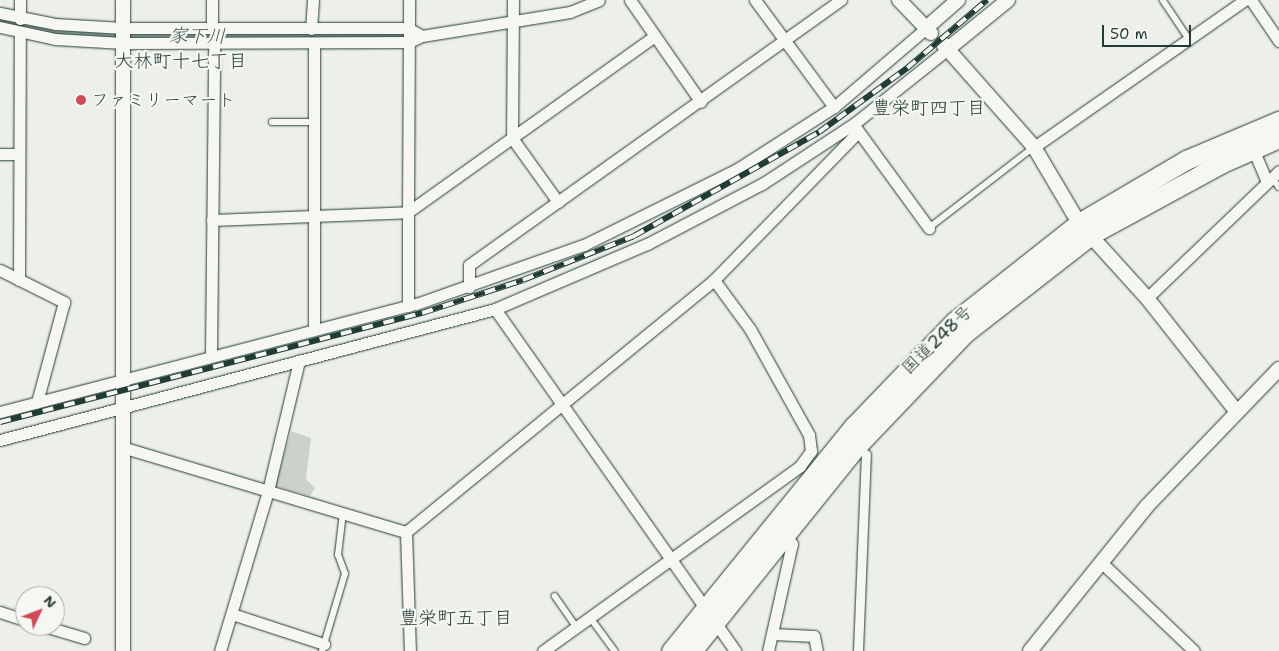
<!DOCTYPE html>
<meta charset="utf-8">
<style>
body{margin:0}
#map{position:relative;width:1279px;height:651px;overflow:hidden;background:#edefea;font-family:"Shantell Sans","Klee One",sans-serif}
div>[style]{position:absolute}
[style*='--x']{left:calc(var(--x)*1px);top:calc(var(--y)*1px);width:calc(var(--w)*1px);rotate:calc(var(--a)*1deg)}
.green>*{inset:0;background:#cbd2cc}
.river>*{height:21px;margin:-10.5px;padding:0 10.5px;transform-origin:10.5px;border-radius:10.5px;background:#9faaa4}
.roads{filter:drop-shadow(0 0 1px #1f3d34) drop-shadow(0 0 1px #1f3d34)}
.service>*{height:5.5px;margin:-2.75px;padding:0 2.75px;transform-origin:2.75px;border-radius:2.75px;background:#f6f6f2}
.pedestrian>*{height:9px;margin:-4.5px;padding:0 4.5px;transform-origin:4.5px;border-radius:4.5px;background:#f6f6f2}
.minor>*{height:11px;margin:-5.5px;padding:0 5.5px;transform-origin:5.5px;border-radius:5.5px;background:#f6f6f2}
.tertiary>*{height:14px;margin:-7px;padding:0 7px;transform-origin:7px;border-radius:7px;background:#f6f6f2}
.trunk>*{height:19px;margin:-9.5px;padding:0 9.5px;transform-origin:9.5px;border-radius:9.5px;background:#f6f6f2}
.rail>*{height:5.5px;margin-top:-2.75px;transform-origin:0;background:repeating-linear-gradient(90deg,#f6f6f2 0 11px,#1f3d34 0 22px);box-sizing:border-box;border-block:1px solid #1f3d34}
.dots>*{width:14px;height:14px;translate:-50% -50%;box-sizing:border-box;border:2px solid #f6f6f2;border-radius:50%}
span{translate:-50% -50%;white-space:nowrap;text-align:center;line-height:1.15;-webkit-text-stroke:4.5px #f6f6f2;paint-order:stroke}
.poi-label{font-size:18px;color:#1f3d34}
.left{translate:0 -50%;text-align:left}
.street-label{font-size:18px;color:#1f3d34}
.water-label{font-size:19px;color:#3f5850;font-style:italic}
.neighbourhood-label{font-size:19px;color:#1f3d34}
.north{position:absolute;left:15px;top:586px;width:50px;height:50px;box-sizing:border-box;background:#f6f6f2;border:1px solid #a0aca6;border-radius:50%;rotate:47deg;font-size:14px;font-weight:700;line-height:20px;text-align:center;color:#1f3d34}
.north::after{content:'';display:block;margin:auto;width:18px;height:22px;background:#d1495b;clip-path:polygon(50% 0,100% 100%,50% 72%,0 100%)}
.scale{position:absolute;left:1102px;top:25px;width:89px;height:22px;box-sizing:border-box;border:2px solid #1f3d34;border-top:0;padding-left:6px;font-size:15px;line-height:18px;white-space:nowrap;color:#1f3d34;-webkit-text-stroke:4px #f6f6f2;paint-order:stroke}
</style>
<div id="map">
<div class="green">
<div style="clip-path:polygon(291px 431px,311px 438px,306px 479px,315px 488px,310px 496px,275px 486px)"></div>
</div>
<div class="river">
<div style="--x:0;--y:21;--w:97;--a:7.7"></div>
<div style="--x:96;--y:34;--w:299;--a:0.2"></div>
</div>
<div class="roads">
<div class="service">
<div style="--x:1163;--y:0;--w:47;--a:56.3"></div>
<div style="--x:272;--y:122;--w:42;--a:0"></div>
<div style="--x:1272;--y:177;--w:12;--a:55"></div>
<div style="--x:929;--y:228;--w:133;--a:-37.6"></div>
<div style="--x:555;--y:596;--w:38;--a:55"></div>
<div style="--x:590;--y:617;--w:42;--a:53.7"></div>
<div style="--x:322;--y:651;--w:80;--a:-73.4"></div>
<div style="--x:345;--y:574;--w:20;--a:-110"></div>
<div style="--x:338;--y:555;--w:42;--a:-83.2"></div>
</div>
<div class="pedestrian">
<div style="--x:858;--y:651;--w:197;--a:-87.7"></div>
</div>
<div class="minor">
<div style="--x:20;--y:0;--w:19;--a:90"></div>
<div style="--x:513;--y:0;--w:138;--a:90.4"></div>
<div style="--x:512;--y:138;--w:79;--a:54.3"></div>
<div style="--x:630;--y:0;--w:124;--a:55.2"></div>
<div style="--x:755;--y:0;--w:133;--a:53.6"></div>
<div style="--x:1251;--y:0;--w:50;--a:55.7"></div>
<div style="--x:0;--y:13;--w:56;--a:11.3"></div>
<div style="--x:55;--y:24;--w:68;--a:3.4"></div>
<div style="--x:123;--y:28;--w:285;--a:0"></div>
<div style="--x:408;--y:28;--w:16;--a:30"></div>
<div style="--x:0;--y:27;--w:56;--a:12.3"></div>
<div style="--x:55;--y:39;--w:68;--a:3.4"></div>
<div style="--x:123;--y:43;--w:286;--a:-0.2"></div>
<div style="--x:409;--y:42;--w:14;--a:-25"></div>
<div style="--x:422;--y:36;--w:150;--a:-9.2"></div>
<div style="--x:570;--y:12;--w:31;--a:-22"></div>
<div style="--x:212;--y:29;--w:29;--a:-90"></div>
<div style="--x:311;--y:29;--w:29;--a:-86"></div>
<div style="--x:856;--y:128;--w:124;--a:53.9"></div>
<div style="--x:1034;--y:147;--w:257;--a:-34.9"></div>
<div style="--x:1253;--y:149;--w:36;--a:67"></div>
<div style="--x:0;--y:154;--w:19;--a:0"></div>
<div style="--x:212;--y:220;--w:196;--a:-2.3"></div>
<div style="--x:408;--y:212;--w:212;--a:-89.7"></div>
<div style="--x:0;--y:270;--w:72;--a:26.6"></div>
<div style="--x:64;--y:302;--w:104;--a:105.1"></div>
<div style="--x:19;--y:280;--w:246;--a:-89.8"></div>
<div style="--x:469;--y:287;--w:22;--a:-90"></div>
<div style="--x:469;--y:265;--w:457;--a:-35.5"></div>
<div style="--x:1147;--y:298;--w:183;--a:-43.9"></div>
<div style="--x:408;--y:306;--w:94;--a:-90"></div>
<div style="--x:408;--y:212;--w:303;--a:-35.5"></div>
<div style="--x:495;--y:309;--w:418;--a:54.9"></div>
<div style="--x:314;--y:329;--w:286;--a:-90"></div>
<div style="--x:211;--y:354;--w:312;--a:-89.4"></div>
<div style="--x:0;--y:412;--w:430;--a:-14.6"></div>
<div style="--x:416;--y:304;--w:178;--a:-19.4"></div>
<div style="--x:584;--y:245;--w:173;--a:-26.4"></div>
<div style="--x:739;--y:168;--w:113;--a:-32.7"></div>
<div style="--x:834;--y:107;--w:120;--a:-40.6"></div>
<div style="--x:0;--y:440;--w:512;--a:-14.82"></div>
<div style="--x:495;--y:309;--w:165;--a:-23.2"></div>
<div style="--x:647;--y:244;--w:130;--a:-27.6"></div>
<div style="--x:762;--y:184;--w:111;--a:-33.3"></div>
<div style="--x:855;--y:123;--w:120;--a:-38.6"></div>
<div style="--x:122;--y:447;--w:296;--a:16.7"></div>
<div style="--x:406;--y:532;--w:398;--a:-39.3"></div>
<div style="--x:714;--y:280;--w:204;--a:-45.8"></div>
<div style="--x:406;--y:532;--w:119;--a:88.1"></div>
<div style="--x:1102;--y:563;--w:127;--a:43.7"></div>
<div style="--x:0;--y:612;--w:26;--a:18"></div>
<div style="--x:232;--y:614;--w:97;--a:18.1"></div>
<div style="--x:44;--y:626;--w:42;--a:16.7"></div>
<div style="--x:773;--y:634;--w:41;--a:2.8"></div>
<div style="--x:814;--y:636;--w:15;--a:79"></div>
<div style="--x:220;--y:651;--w:167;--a:-73.3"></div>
<div style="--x:268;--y:491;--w:134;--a:-76.6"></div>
<div style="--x:543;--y:651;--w:317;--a:-35.7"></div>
<div style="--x:800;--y:466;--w:19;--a:-54"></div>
<div style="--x:811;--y:451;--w:16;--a:-97"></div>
<div style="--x:809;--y:435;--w:121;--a:-119.1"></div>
<div style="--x:750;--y:329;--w:61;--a:-126.3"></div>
<div style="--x:768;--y:651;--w:110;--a:-77.4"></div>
<div style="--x:792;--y:544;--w:11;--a:-135"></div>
</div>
<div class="tertiary">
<div style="--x:123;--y:0;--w:651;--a:90"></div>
<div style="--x:899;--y:0;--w:46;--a:45.9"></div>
<div style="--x:925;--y:29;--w:44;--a:-41.3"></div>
<div style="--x:943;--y:44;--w:137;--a:48.5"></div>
<div style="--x:1034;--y:147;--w:88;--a:59.4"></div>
<div style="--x:1079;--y:223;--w:101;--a:47.8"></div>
<div style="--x:1147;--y:298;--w:145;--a:51.7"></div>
<div style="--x:949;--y:48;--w:76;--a:-39.1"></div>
<div style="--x:1030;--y:651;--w:186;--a:-51.1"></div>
<div style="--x:1147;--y:506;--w:190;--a:-46.1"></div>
</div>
<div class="trunk">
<div style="--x:671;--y:651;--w:290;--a:-50.9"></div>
<div style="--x:854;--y:426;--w:146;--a:-46.1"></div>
<div style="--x:955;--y:321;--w:158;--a:-38.3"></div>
<div style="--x:1079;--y:223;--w:124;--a:-30.5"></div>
<div style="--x:1186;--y:160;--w:101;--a:-22.8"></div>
<div style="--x:692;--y:651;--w:260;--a:-51.2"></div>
<div style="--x:855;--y:448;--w:159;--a:-46.3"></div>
<div style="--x:965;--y:333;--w:161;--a:-37.9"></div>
<div style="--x:1092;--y:234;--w:148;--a:-28.6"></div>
<div style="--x:1222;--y:163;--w:62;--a:-23.7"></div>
</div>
</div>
<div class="rail">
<div style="--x:0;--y:422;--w:436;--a:-14.5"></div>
<div style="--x:422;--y:313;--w:106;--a:-18.1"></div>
<div style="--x:523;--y:280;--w:119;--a:-21.6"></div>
<div style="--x:634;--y:236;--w:212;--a:-29.3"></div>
<div style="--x:819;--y:132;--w:109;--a:-36"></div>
<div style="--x:907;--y:68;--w:105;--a:-40.4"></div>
</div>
<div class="dots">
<div style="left:81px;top:100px;background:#d1495b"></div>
</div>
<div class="poi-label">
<span class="left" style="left:91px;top:100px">ファミリーマート</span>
</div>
<div class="street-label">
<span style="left:937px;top:340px;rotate:-44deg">国道248号</span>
</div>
<div class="water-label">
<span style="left:197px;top:36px;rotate:1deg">家下川</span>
</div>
<div class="neighbourhood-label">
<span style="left:181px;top:61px">大林町十七丁目</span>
<span style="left:929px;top:108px">豊栄町四丁目</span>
<span style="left:456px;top:618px">豊栄町五丁目</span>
</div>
<div class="north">N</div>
<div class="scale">50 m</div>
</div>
